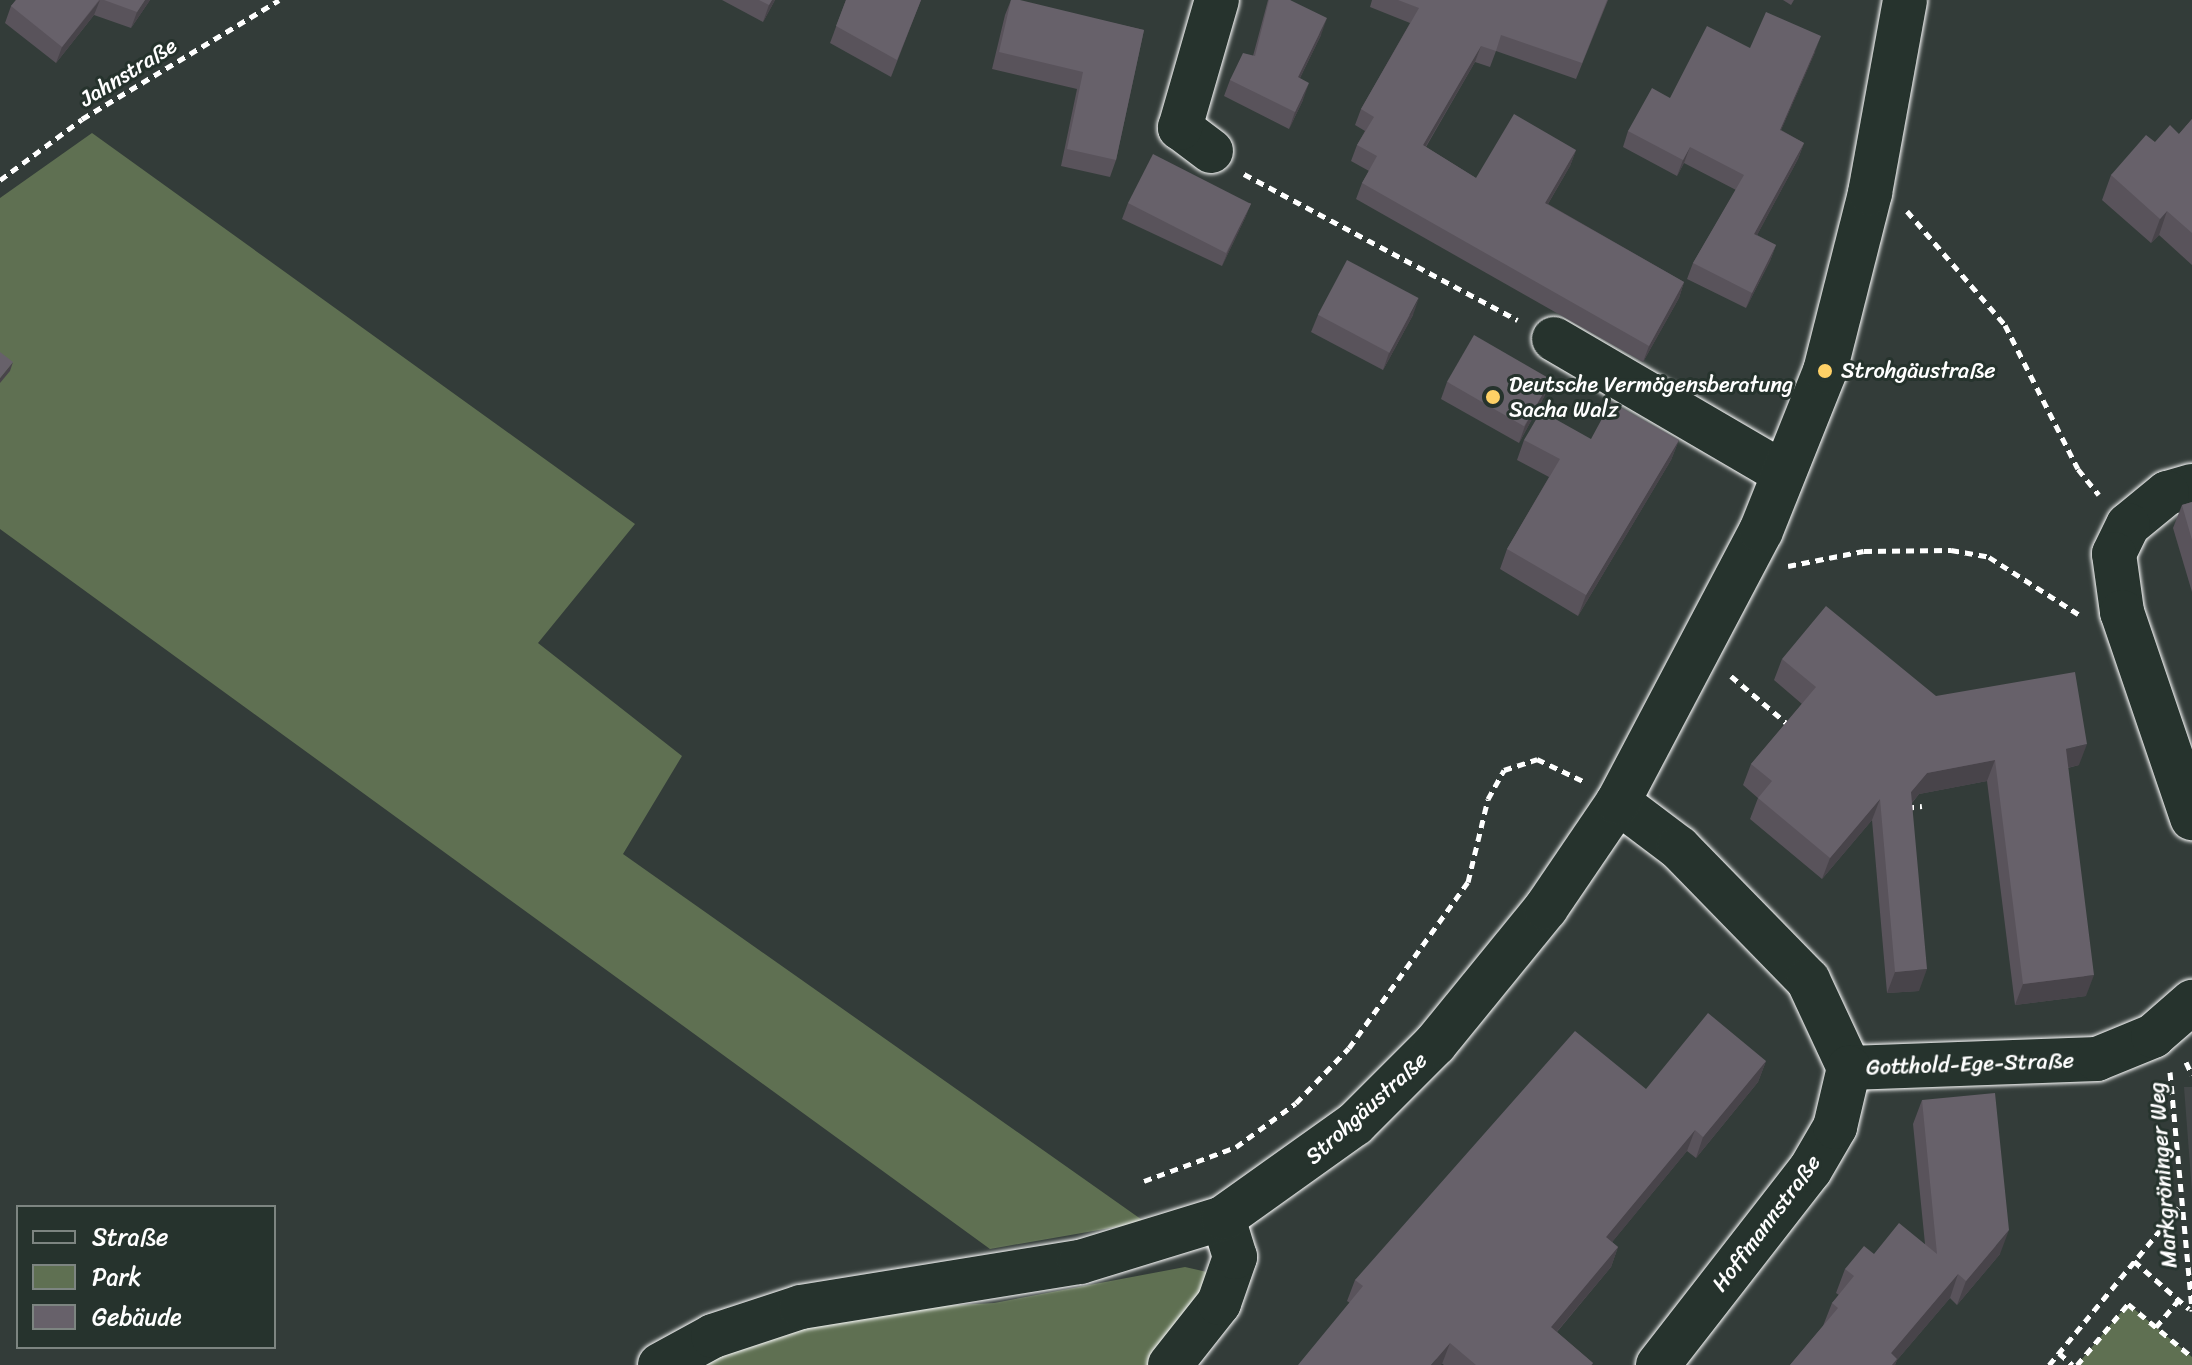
<!DOCTYPE html>
<meta charset="utf-8">
<style>
body{margin:0}
#map{position:relative;width:2192px;height:1365px;overflow:hidden;background:#333c39;font-family:Sriracha,sans-serif}
div>[style]{position:absolute}
[style*='--x']{left:calc(var(--x)*1px);top:calc(var(--y)*1px);width:calc(var(--w)*1px);rotate:calc(var(--a)*1deg)}
.built>*{inset:0;background:#434748}
.green>*{inset:0;background:#5f7052}
.path>*{height:5px;margin-top:-2.5px;transform-origin:0;background:repeating-linear-gradient(90deg,#fff 0 8px,transparent 0 14px)}
.roads{filter:drop-shadow(0 0 2px #fff) drop-shadow(0 0 2px #fff)}
.minor>*{height:44px;margin:-22px;padding:0 22px;transform-origin:22px;border-radius:22px;background:#26332d}
.major>*{height:44px;margin:-22px;padding:0 22px;transform-origin:22px;border-radius:22px;background:#26332d}
.wall>*{inset:0;background:#59535b}
.shaded-wall>*{inset:0;background:#48444a}
.building>*{inset:0;background:#67616a;transform-origin:0 0}
.dots>*{width:22px;height:22px;translate:-50% -50%;box-sizing:border-box;border:4px solid #26332d;border-radius:50%}
span{translate:-50% -50%;white-space:nowrap;text-align:center;line-height:1.15;-webkit-text-stroke:6px #26332d;paint-order:stroke}
.street-label{font-size:22px;color:#fff}
.poi-label{font-size:22px;color:#fff}
.left{translate:0 -50%;text-align:left}
.legend{position:absolute;left:16px;top:1205px;width:260px;height:144px;box-sizing:border-box;background:#26332d;border:2px solid #7d8581;margin:0;padding:10px 14px;list-style:none;font-size:24px;color:#fff}
.legend li{display:flex;align-items:center;gap:16px;height:40px}
.legend b{width:40px;border:2px solid #7d8581}
</style>
<div id="map">
<div class="built">
<div style="clip-path:polygon(2184px 1087px,2192px 1087px,2192px 1192px)"></div>
</div>
<div class="green">
<div style="clip-path:polygon(92px 133px,635px 524px,538px 643px,682px 756px,623px 854px,1145px 1222px,990px 1249px,0 529px,0 198px)"></div>
<div style="clip-path:polygon(1185px 1267px,1207px 1272px,1208px 1296px,1155px 1365px,700px 1365px,749px 1340px,864px 1310px,994px 1303px)"></div>
<div style="clip-path:polygon(2128px 1304px,2192px 1357px,2192px 1365px,2077px 1365px)"></div>
</div>
<div class="path">
<div style="--x:1244;--y:174;--w:310;--a:28.1"></div>
<div style="--x:0;--y:180;--w:102;--a:-36.6"></div>
<div style="--x:82;--y:119;--w:230;--a:-31.1"></div>
<div style="--x:1907;--y:211;--w:150;--a:49.3"></div>
<div style="--x:2005;--y:325;--w:161;--a:63.1"></div>
<div style="--x:2078;--y:469;--w:33;--a:51"></div>
<div style="--x:1788;--y:566;--w:77;--a:-11.2"></div>
<div style="--x:1864;--y:551;--w:87;--a:-0.7"></div>
<div style="--x:1951;--y:550;--w:39;--a:10"></div>
<div style="--x:1989;--y:557;--w:106;--a:32.6"></div>
<div style="--x:1731;--y:676;--w:77;--a:40.3"></div>
<div style="--x:1906;--y:808;--w:16;--a:-7"></div>
<div style="--x:2186;--y:1062;--w:14;--a:65"></div>
<div style="--x:2170;--y:1072;--w:240;--a:84.7"></div>
<div style="--x:1144;--y:1181;--w:98;--a:-20.3"></div>
<div style="--x:1236;--y:1147;--w:74;--a:-36.3"></div>
<div style="--x:1296;--y:1103;--w:76;--a:-46.1"></div>
<div style="--x:1349;--y:1048;--w:204;--a:-54.4"></div>
<div style="--x:1468;--y:882;--w:85;--a:-76.5"></div>
<div style="--x:1488;--y:799;--w:33;--a:-61"></div>
<div style="--x:1504;--y:770;--w:35;--a:-18"></div>
<div style="--x:1537;--y:759;--w:51;--a:25.6"></div>
<div style="--x:2134;--y:1261;--w:73;--a:41.1"></div>
<div style="--x:2156;--y:1327;--w:35;--a:-50"></div>
<div style="--x:2059;--y:1353;--w:18;--a:41"></div>
<div style="--x:2049;--y:1365;--w:207;--a:-50.5"></div>
<div style="--x:2077;--y:1365;--w:80;--a:-50.1"></div>
<div style="--x:2128;--y:1304;--w:83;--a:39.6"></div>
</div>
<div class="roads">
<div class="minor">
<div style="--x:1211;--y:151;--w:39;--a:-143"></div>
<div style="--x:1180;--y:128;--w:133;--a:-73.9"></div>
<div style="--x:1554;--y:339;--w:265;--a:30.3"></div>
<div style="--x:2192;--y:486;--w:26;--a:164"></div>
<div style="--x:2167;--y:493;--w:50;--a:140.6"></div>
<div style="--x:2128;--y:525;--w:32;--a:116"></div>
<div style="--x:2114;--y:554;--w:59;--a:82.1"></div>
<div style="--x:2122;--y:612;--w:218;--a:71.2"></div>
<div style="--x:1618;--y:802;--w:76;--a:37"></div>
<div style="--x:1679;--y:848;--w:185;--a:45.7"></div>
<div style="--x:1808;--y:980;--w:97;--a:65"></div>
<div style="--x:1849;--y:1068;--w:248;--a:-2.1"></div>
<div style="--x:2097;--y:1059;--w:61;--a:-22.3"></div>
<div style="--x:2153;--y:1036;--w:52;--a:-41.1"></div>
<div style="--x:1170;--y:1365;--w:79;--a:-51.7"></div>
<div style="--x:1219;--y:1303;--w:49;--a:-70.8"></div>
<div style="--x:1235;--y:1257;--w:41;--a:-107.1"></div>
<div style="--x:1658;--y:1365;--w:247;--a:-52.1"></div>
<div style="--x:1810;--y:1170;--w:50;--a:-59.8"></div>
<div style="--x:1835;--y:1127;--w:61;--a:-76.7"></div>
</div>
<div class="major">
<div style="--x:660;--y:1365;--w:60;--a:-28.7"></div>
<div style="--x:713;--y:1336;--w:93;--a:-18.2"></div>
<div style="--x:801;--y:1307;--w:283;--a:-9.2"></div>
<div style="--x:1080;--y:1262;--w:150;--a:-17.1"></div>
<div style="--x:1223;--y:1218;--w:162;--a:-35.5"></div>
<div style="--x:1355;--y:1124;--w:113;--a:-45"></div>
<div style="--x:1435;--y:1044;--w:176;--a:-50.8"></div>
<div style="--x:1546;--y:908;--w:128;--a:-55.8"></div>
<div style="--x:1618;--y:802;--w:306;--a:-62.2"></div>
<div style="--x:1761;--y:531;--w:172;--a:-68.2"></div>
<div style="--x:1825;--y:371;--w:184;--a:-75.8"></div>
<div style="--x:1870;--y:193;--w:196;--a:-79.7"></div>
</div>
</div>
<div class="wall">
<div style="clip-path:polygon(16px 0,150px 0,131px 28px,94px 15px,56px 63px,5px 23px,11px 6px)"></div>
<div style="clip-path:polygon(722px 0,775px 0,763px 22px)"></div>
<div style="clip-path:polygon(846px 0,921px 0,891px 77px,830px 43px)"></div>
<div style="clip-path:polygon(1011px 0,1144px 30px,1116px 160px,1110px 177px,1061px 166px,1077px 89px,992px 69px,1005px 15px)"></div>
<div style="clip-path:polygon(1268px 0,1290px 0,1321px 35px,1300px 78px,1303px 100px,1289px 129px,1224px 96px,1230px 80px,1253px 56px)"></div>
<div style="clip-path:polygon(1372px 0,1608px 0,1576px 79px,1496px 51px,1490px 67px,1475px 62px,1426px 147px,1476px 178px,1576px 150px,1570px 166px,1548px 204px,1684px 282px,1679px 298px,1643px 362px,1356px 199px,1362px 183px,1369px 171px,1351px 161px,1357px 145px,1365px 131px,1355px 125px,1361px 109px,1410px 23px,1370px 7px)"></div>
<div style="clip-path:polygon(1783px 0,1794px 0,1791px 5px)"></div>
<div style="clip-path:polygon(1750px 48px,1815px 52px,1781px 130px,1804px 143px,1798px 159px,1757px 235px,1776px 245px,1770px 261px,1746px 308px,1687px 279px,1693px 263px,1736px 190px,1684px 163px,1677px 176px,1623px 147px,1628px 131px,1670px 98px)"></div>
<div style="clip-path:polygon(2192px 119px,2192px 265px,2159px 235px,2151px 243px,2102px 200px,2111px 175px,2155px 142px,2179px 134px)"></div>
<div style="clip-path:polygon(1128px 203px,1251px 203px,1245px 218px,1222px 266px,1122px 219px)"></div>
<div style="clip-path:polygon(1318px 315px,1413px 315px,1383px 370px,1311px 332px)"></div>
<div style="clip-path:polygon(1447px 382px,1545px 395px,1519px 443px,1441px 399px)"></div>
<div style="clip-path:polygon(1591px 439px,1679px 440px,1671px 460px,1578px 616px,1500px 569px,1507px 549px,1549px 477px,1517px 460px,1524px 440px)"></div>
<div style="clip-path:polygon(2192px 502px,2192px 592px,2173px 528px,2182px 505px)"></div>
<div style="clip-path:polygon(1782px 659px,1936px 696px,2079px 765px,2068px 768px,2086px 996px,2015px 1005px,1987px 781px,1919px 794px,1912px 803px,1919px 991px,1887px 993px,1872px 820px,1822px 879px,1750px 819px,1758px 798px,1743px 785px,1751px 764px,1802px 704px,1774px 680px)"></div>
<div style="clip-path:polygon(1766px 1061px,1758px 1082px,1696px 1158px,1687px 1151px,1612px 1242px,1618px 1247px,1611px 1267px,1557px 1332px,1593px 1363px,1592px 1365px,1444px 1365px,1347px 1301px,1355px 1280px,1646px 1089px)"></div>
<div style="clip-path:polygon(1922px 1100px,2000px 1254px,1957px 1305px,1950px 1298px,1897px 1360px,1895px 1365px,1790px 1365px,1823px 1326px,1832px 1303px,1839px 1295px,1836px 1293px,1845px 1269px,1874px 1254px,1925px 1244px,1913px 1124px)"></div>
</div>
<div class="shaded-wall">
<div style="clip-path:polygon(100px 0,94px 15px,56px 63px,62px 47px)"></div>
<div style="clip-path:polygon(145px 0,150px 0,131px 28px,137px 12px)"></div>
<div style="clip-path:polygon(772px 0,775px 0,763px 22px,769px 5px)"></div>
<div style="clip-path:polygon(1327px 18px,1321px 35px,1292px 94px,1298px 77px)"></div>
<div style="clip-path:polygon(1821px 36px,1815px 52px,1774px 146px,1780px 130px)"></div>
<div style="clip-path:polygon(1481px 46px,1475px 62px,1417px 161px,1423px 145px)"></div>
<div style="clip-path:polygon(1309px 83px,1303px 100px,1289px 129px,1295px 112px)"></div>
<div style="clip-path:polygon(1804px 143px,1798px 159px,1749px 250px,1754px 234px)"></div>
<div style="clip-path:polygon(1690px 147px,1684px 163px,1677px 176px,1683px 160px)"></div>
<div style="clip-path:polygon(1576px 150px,1570px 166px,1539px 219px,1545px 203px)"></div>
<div style="clip-path:polygon(1251px 203px,1245px 218px,1222px 266px,1228px 251px)"></div>
<div style="clip-path:polygon(2167px 211px,2159px 235px,2151px 243px,2160px 219px)"></div>
<div style="clip-path:polygon(1776px 245px,1770px 261px,1746px 308px,1752px 293px)"></div>
<div style="clip-path:polygon(1684px 282px,1679px 298px,1643px 362px,1649px 346px)"></div>
<div style="clip-path:polygon(1419px 298px,1413px 315px,1383px 370px,1389px 353px)"></div>
<div style="clip-path:polygon(13px 362px,10px 371px,0 383px,0 378px)"></div>
<div style="clip-path:polygon(1551px 379px,1545px 395px,1519px 443px,1525px 426px)"></div>
<div style="clip-path:polygon(1679px 440px,1671px 460px,1578px 616px,1586px 595px)"></div>
<div style="clip-path:polygon(2087px 744px,2079px 765px,2058px 770px,2066px 749px)"></div>
<div style="clip-path:polygon(1995px 760px,1987px 781px,1919px 794px,1903px 813px,1911px 792px,1927px 773px)"></div>
<div style="clip-path:polygon(1880px 799px,1872px 820px,1822px 879px,1830px 858px)"></div>
<div style="clip-path:polygon(1927px 969px,1919px 991px,1887px 993px,1895px 972px)"></div>
<div style="clip-path:polygon(2094px 975px,2086px 996px,2015px 1005px,2023px 984px)"></div>
<div style="clip-path:polygon(1766px 1061px,1758px 1082px,1696px 1158px,1703px 1137px)"></div>
<div style="clip-path:polygon(1695px 1130px,1687px 1151px,1599px 1258px,1606px 1237px)"></div>
<div style="clip-path:polygon(2009px 1230px,2000px 1254px,1957px 1305px,1966px 1281px)"></div>
<div style="clip-path:polygon(1618px 1247px,1611px 1267px,1543px 1348px,1551px 1327px)"></div>
<div style="clip-path:polygon(1958px 1274px,1950px 1298px,1897px 1360px,1895px 1365px,1886px 1365px,1891px 1353px)"></div>
<div style="clip-path:polygon(1450px 1343px,1442px 1364px,1441px 1365px,1431px 1365px)"></div>
</div>
<div class="building">
<div style="clip-path:polygon(16px 0,99px 0,62px 47px,11px 6px)"></div>
<div style="clip-path:polygon(104px 0,145px 0,137px 12px)"></div>
<div style="clip-path:polygon(759px 0,772px 0,769px 5px)"></div>
<div style="clip-path:polygon(846px 0,921px 0,897px 60px,836px 26px)"></div>
<div style="clip-path:polygon(1011px 0,1020px 0,1144px 30px,1116px 160px,1067px 149px,1083px 72px,999px 52px)"></div>
<div style="clip-path:polygon(1269px 0,1290px 0,1327px 18px,1298px 77px,1309px 83px,1295px 112px,1230px 80px,1243px 53px,1255px 56px)"></div>
<div style="clip-path:polygon(1398px 0,1607px 0,1582px 63px,1501px 35px,1496px 51px,1481px 46px,1423px 145px,1476px 178px,1514px 114px,1576px 150px,1545px 203px,1684px 282px,1649px 346px,1362px 183px,1377px 156px,1357px 145px,1374px 117px,1361px 109px,1419px 8px)"></div>
<div style="clip-path:polygon(1766px 12px,1821px 36px,1780px 130px,1804px 143px,1754px 234px,1776px 245px,1752px 293px,1693px 263px,1744px 175px,1690px 147px,1683px 160px,1628px 131px,1652px 88px,1670px 98px,1707px 26px,1750px 48px)"></div>
<div style="clip-path:polygon(2192px 119px,2192px 233px,2167px 211px,2160px 219px,2111px 175px,2146px 135px,2155px 142px,2170px 125px,2179px 134px)"></div>
<div style="left:1153px;top:154px;width:110px;height:55px;rotate:27deg"></div>
<div style="left:1347px;top:260px;width:81px;height:62px;rotate:28deg"></div>
<div style="left:1474px;top:335px;width:89px;height:54px;rotate:30deg"></div>
<div style="clip-path:polygon(0 352px,13px 362px,0 378px)"></div>
<div style="clip-path:polygon(1611px 402px,1679px 440px,1586px 595px,1507px 549px,1560px 459px,1524px 440px,1541px 411px,1591px 439px)"></div>
<div style="clip-path:polygon(2192px 502px,2192px 540px,2182px 505px)"></div>
<div style="clip-path:polygon(1826px 606px,1936px 696px,2075px 672px,2087px 744px,2066px 749px,2094px 975px,2023px 984px,1995px 760px,1927px 773px,1911px 792px,1927px 969px,1895px 972px,1880px 799px,1830px 858px,1758px 798px,1772px 781px,1751px 764px,1816px 687px,1782px 659px)"></div>
<div style="clip-path:polygon(1708px 1013px,1766px 1061px,1703px 1137px,1695px 1130px,1606px 1237px,1618px 1247px,1551px 1327px,1593px 1363px,1591px 1365px,1476px 1365px,1450px 1343px,1431px 1365px,1298px 1365px,1363px 1286px,1355px 1280px,1575px 1031px,1646px 1089px)"></div>
<div style="clip-path:polygon(1995px 1093px,2009px 1230px,1966px 1281px,1958px 1274px,1891px 1353px,1897px 1359px,1892px 1365px,1790px 1365px,1838px 1308px,1832px 1303px,1854px 1276px,1845px 1269px,1864px 1246px,1874px 1254px,1899px 1223px,1937px 1254px,1922px 1100px)"></div>
</div>
<div class="dots">
<div style="left:1825px;top:371px;background:#ffd166"></div>
<div style="left:1493px;top:397px;background:#ffd166"></div>
</div>
<div class="street-label">
<span style="left:128px;top:72px;rotate:-32deg">Jahnstraße</span>
<span style="left:1970px;top:1064px;rotate:-2deg">Gotthold-Ege-Straße</span>
<span style="left:1366px;top:1108px;rotate:-42deg">Strohgäustraße</span>
<span style="left:2163px;top:1175px;rotate:-94deg">Markgröninger Weg</span>
<span style="left:1766px;top:1223px;rotate:-53deg">Hoffmannstraße</span>
</div>
<div class="poi-label">
<span class="left" style="left:1841px;top:371px">Strohgäustraße</span>
<span class="left" style="left:1509px;top:397px">Deutsche Vermögensberatung<br>Sacha Walz</span>
</div>
<ul class="legend">
<li><b style="height:10px;background:#26332d"></b>Straße</li>
<li><b style="height:22px;background:#5f7052"></b>Park</li>
<li><b style="height:22px;background:#67616a"></b>Gebäude</li>
</ul>
</div>
